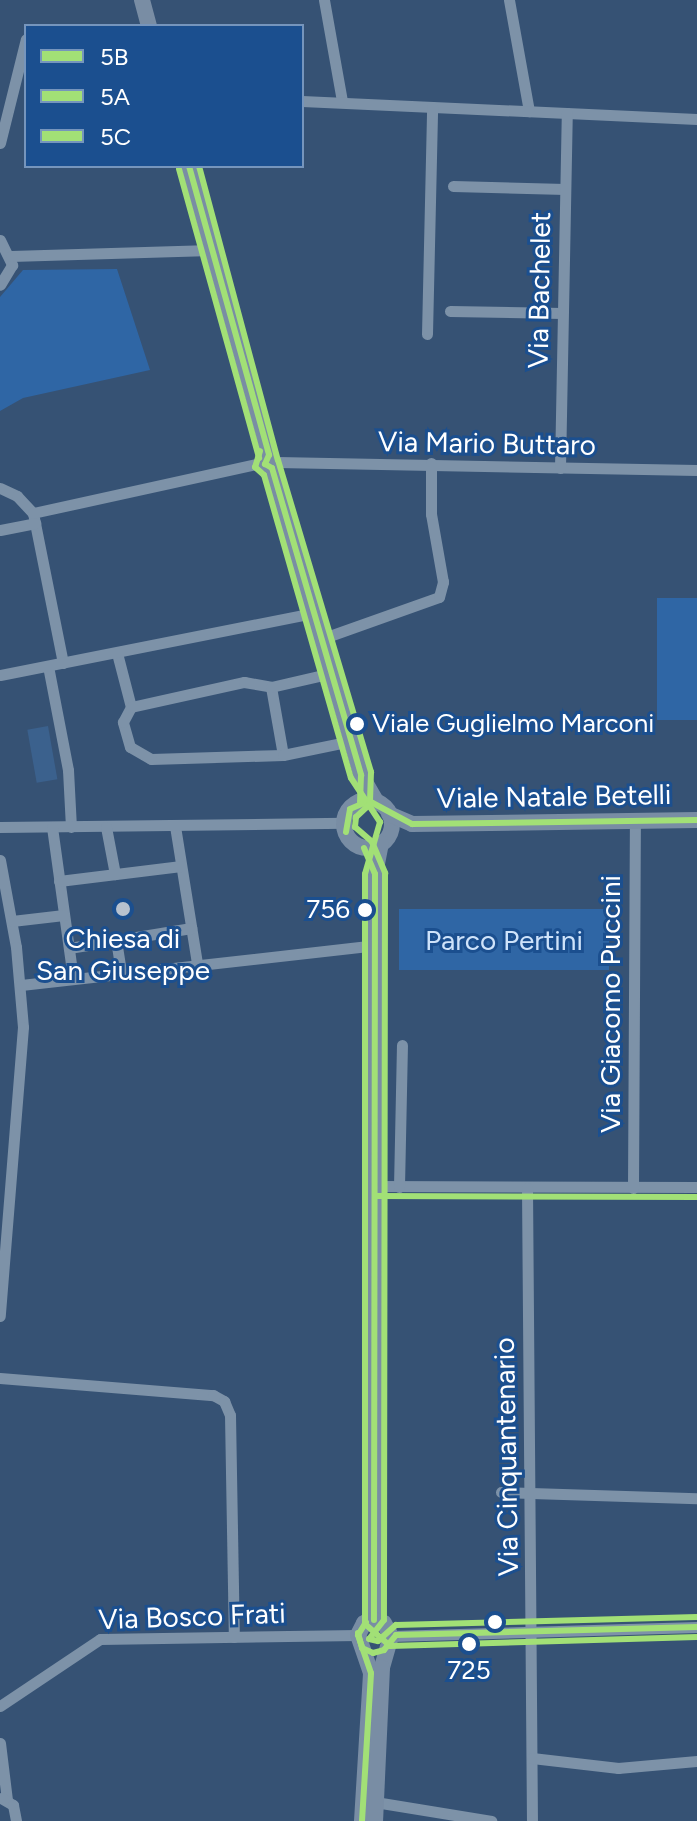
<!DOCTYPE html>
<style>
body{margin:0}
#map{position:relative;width:697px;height:1821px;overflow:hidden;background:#365274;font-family:Figtree,sans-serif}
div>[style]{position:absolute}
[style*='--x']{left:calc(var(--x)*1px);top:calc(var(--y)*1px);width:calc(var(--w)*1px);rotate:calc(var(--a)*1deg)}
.green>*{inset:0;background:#2f66a5;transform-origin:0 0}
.water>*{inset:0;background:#3b618d;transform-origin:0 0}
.street>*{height:11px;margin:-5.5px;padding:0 5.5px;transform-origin:5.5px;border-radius:5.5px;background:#7d92a8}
.secondary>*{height:16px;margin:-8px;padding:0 8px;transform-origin:8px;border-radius:8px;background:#798da4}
.secondary>.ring{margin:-8px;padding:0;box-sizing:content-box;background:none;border:16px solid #798da4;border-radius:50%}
.bus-1>*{height:6px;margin:-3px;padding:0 3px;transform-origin:3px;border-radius:3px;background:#a2e076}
.bus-2>*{height:6px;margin:-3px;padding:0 3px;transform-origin:3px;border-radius:3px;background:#a2e076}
.bus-3>*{height:6px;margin:-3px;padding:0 3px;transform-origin:3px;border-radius:3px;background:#a2e076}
.dots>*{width:22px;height:22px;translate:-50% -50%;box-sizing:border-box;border:4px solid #1b4f8f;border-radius:50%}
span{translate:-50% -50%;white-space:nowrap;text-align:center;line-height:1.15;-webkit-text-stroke:6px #1b4f8f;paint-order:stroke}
.bus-label{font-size:26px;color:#fff}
.left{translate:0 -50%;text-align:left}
.right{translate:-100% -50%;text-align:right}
.street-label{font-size:28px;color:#fff}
.poi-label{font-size:28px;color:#fff}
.park-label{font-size:28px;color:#cfe3fa}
.legend{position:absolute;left:24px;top:24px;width:280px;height:144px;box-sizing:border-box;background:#1b4f8f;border:2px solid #7695bc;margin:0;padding:10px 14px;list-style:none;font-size:24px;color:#fff}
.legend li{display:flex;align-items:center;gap:16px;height:40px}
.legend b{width:40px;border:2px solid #7695bc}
</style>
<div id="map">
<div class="green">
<div style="clip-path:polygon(117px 269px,150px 370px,23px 398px,0 411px,0 297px,23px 270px)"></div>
<div style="left:657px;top:598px;width:40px;height:122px"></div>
<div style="left:399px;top:909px;width:210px;height:61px"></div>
</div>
<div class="water">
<div style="left:48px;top:726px;width:54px;height:21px;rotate:80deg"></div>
</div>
<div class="street">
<div style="--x:324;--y:0;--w:103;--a:79.9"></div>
<div style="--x:509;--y:0;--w:113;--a:79.8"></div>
<div style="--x:302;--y:101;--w:395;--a:2.6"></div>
<div style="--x:0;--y:143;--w:107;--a:-76"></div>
<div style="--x:453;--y:186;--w:112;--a:1.5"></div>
<div style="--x:0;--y:240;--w:28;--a:64"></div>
<div style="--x:12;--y:265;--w:23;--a:121"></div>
<div style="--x:11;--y:256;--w:200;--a:-1.7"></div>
<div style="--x:450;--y:311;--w:112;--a:1"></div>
<div style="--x:427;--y:334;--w:227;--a:-88.7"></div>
<div style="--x:277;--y:462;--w:420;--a:1.1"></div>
<div style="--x:560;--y:468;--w:355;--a:-88.9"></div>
<div style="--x:0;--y:488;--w:19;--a:25"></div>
<div style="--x:17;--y:496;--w:23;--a:47"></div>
<div style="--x:33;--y:513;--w:153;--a:78.7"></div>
<div style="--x:33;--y:513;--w:237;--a:-12.4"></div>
<div style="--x:0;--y:530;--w:36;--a:-11"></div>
<div style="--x:321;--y:639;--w:125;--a:-19.6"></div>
<div style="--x:439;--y:597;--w:16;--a:-75"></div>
<div style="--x:443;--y:582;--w:69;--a:-100"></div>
<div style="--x:431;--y:514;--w:51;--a:-90"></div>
<div style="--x:117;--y:653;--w:56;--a:75.5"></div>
<div style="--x:48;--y:666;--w:106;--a:79.1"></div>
<div style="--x:68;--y:770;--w:57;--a:87"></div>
<div style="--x:0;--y:675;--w:320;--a:-11.2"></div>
<div style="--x:271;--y:687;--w:69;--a:80"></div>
<div style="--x:283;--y:755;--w:132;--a:178.3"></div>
<div style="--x:151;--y:759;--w:24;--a:-150"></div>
<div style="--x:130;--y:747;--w:26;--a:-106"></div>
<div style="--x:123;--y:722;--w:17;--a:-62"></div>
<div style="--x:131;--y:707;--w:116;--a:-12.5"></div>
<div style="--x:244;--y:682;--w:27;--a:10"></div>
<div style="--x:271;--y:687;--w:63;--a:-12.9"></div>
<div style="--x:283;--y:755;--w:69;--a:-11.6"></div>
<div style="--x:175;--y:826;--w:140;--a:80.9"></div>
<div style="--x:0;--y:827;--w:344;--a:-0.7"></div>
<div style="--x:52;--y:827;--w:153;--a:82.1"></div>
<div style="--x:106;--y:827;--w:48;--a:79.2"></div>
<div style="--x:0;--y:860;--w:88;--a:79.6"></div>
<div style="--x:16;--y:947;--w:80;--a:85"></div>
<div style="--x:23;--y:1027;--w:290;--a:94.6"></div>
<div style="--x:59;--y:881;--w:123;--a:-7"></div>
<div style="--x:12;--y:921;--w:52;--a:-6.6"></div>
<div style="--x:116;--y:940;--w:33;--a:81"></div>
<div style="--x:69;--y:948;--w:124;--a:-9.3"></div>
<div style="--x:21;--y:985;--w:356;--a:-6.4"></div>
<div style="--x:375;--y:1186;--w:322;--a:0.2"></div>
<div style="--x:399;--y:1187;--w:142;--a:-88.8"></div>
<div style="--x:527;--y:1188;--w:633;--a:89.55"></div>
<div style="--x:633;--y:1188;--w:367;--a:-89.7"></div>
<div style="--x:0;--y:1378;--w:214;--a:4.6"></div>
<div style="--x:213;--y:1395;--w:13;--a:29"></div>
<div style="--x:224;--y:1401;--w:15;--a:67"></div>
<div style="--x:230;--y:1415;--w:222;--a:89"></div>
<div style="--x:501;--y:1492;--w:196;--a:1.8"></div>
<div style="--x:391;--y:1636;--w:306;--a:-1.7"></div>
<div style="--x:0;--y:1706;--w:120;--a:-33.8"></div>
<div style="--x:100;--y:1639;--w:258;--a:-0.9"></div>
<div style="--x:0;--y:1743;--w:57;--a:83"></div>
<div style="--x:532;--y:1758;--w:87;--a:6.6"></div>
<div style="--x:618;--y:1768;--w:79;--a:-5.1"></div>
<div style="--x:1;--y:1798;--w:14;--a:30"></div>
<div style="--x:13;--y:1805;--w:16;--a:79"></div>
<div style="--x:369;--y:1801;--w:124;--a:9.3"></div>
</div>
<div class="secondary">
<div style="--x:142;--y:0;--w:27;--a:75"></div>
<div style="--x:189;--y:166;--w:300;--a:74.5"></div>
<div style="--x:269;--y:455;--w:10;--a:114"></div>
<div style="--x:265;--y:464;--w:8;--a:30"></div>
<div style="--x:272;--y:468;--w:320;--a:73.8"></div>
<div style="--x:361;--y:775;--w:32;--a:60"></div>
<div class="ring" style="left:344px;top:800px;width:32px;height:32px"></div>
<div style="--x:389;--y:814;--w:25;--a:23"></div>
<div style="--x:412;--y:824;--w:285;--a:-0.8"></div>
<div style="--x:374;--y:1620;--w:746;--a:-89.92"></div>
<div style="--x:375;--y:874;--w:31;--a:-79"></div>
<div style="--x:362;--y:1821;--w:148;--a:-86.5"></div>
<div style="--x:371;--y:1673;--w:40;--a:-108.9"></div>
<div style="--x:358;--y:1635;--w:13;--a:-63"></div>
<div style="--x:364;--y:1623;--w:10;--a:-17"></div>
<div style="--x:374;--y:1620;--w:10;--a:17"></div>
<div style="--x:384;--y:1623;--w:15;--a:62"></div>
<div style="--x:391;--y:1636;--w:33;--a:106"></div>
<div style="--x:382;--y:1668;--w:153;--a:92.6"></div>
</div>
<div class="bus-1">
<div style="--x:189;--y:166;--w:300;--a:74.5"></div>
<div style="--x:269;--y:455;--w:10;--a:114"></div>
<div style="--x:265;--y:464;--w:8;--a:30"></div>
<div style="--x:272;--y:468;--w:320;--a:73.8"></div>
<div style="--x:361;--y:775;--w:27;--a:92"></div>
<div style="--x:346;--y:832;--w:23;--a:-80"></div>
<div style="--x:350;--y:809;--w:21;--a:-23"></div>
<div style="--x:369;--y:801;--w:49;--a:28.1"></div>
<div style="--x:412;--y:824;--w:285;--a:-0.8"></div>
<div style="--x:364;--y:848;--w:28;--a:67"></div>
<div style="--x:375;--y:874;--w:746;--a:90.08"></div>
<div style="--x:358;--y:1633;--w:16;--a:75"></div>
<div style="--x:362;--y:1648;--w:12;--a:24"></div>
<div style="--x:373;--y:1653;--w:11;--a:-15"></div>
<div style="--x:384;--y:1650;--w:19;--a:-51"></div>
<div style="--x:396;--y:1635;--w:301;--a:-1.5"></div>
<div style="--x:362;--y:1821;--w:148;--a:-86.5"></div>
<div style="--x:371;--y:1673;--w:40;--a:-108.9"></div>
<div style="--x:358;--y:1635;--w:15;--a:-58"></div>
</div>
<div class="bus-2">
<div style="--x:179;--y:169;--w:300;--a:74.5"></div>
<div style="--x:260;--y:451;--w:17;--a:107"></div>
<div style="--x:255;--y:467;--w:12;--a:42"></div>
<div style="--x:264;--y:475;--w:315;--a:74"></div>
<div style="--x:351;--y:778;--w:53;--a:56.6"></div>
<div style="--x:380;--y:822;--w:54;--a:106.1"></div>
<div style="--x:365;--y:874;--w:750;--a:90"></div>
<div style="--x:365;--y:1624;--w:33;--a:41"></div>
<div style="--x:390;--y:1646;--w:307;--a:-1.7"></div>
<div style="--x:375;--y:1196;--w:322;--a:0.2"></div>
</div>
<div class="bus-3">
<div style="--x:199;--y:166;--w:304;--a:75"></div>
<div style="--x:278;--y:460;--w:326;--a:73.4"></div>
<div style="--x:371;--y:772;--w:32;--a:92"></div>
<div style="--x:370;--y:804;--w:19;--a:137"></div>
<div style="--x:356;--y:817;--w:10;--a:96"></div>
<div style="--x:355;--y:827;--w:23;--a:41"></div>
<div style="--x:372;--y:842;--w:34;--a:67"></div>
<div style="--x:385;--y:873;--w:747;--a:90.08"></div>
<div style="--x:384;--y:1620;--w:24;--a:128"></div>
<div style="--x:369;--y:1639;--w:9;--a:13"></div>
<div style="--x:378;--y:1641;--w:24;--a:-42"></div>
<div style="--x:396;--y:1625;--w:301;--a:-1.5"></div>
</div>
<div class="dots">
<div style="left:357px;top:724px;background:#fff"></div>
<div style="left:123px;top:909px;background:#b9c2ce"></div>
<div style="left:365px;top:910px;background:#fff"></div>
<div style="left:495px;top:1622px;background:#fff"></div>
<div style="left:469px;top:1644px;background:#fff"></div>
</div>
<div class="bus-label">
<span class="left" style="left:372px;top:724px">Viale Guglielmo Marconi</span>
<span class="right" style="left:350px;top:910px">756</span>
<span style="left:469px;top:1671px">725</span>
</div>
<div class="street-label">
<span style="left:539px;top:290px;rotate:-89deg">Via Bachelet</span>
<span style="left:487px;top:443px;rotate:1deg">Via Mario Buttaro</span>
<span style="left:554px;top:796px;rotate:-1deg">Viale Natale Betelli</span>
<span style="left:610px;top:1004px;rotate:-90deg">Via Giacomo Puccini</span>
<span style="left:506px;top:1457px;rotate:-91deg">Via Cinquantenario</span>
<span style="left:192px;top:1616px;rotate:-2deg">Via Bosco Frati</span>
</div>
<div class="poi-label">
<span style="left:123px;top:954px">Chiesa di<br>San Giuseppe</span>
</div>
<div class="park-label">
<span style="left:504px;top:940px">Parco Pertini</span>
</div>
<ul class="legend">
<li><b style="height:10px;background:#a2e076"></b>5B</li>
<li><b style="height:10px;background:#a2e076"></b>5A</li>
<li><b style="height:10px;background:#a2e076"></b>5C</li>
</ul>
</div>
